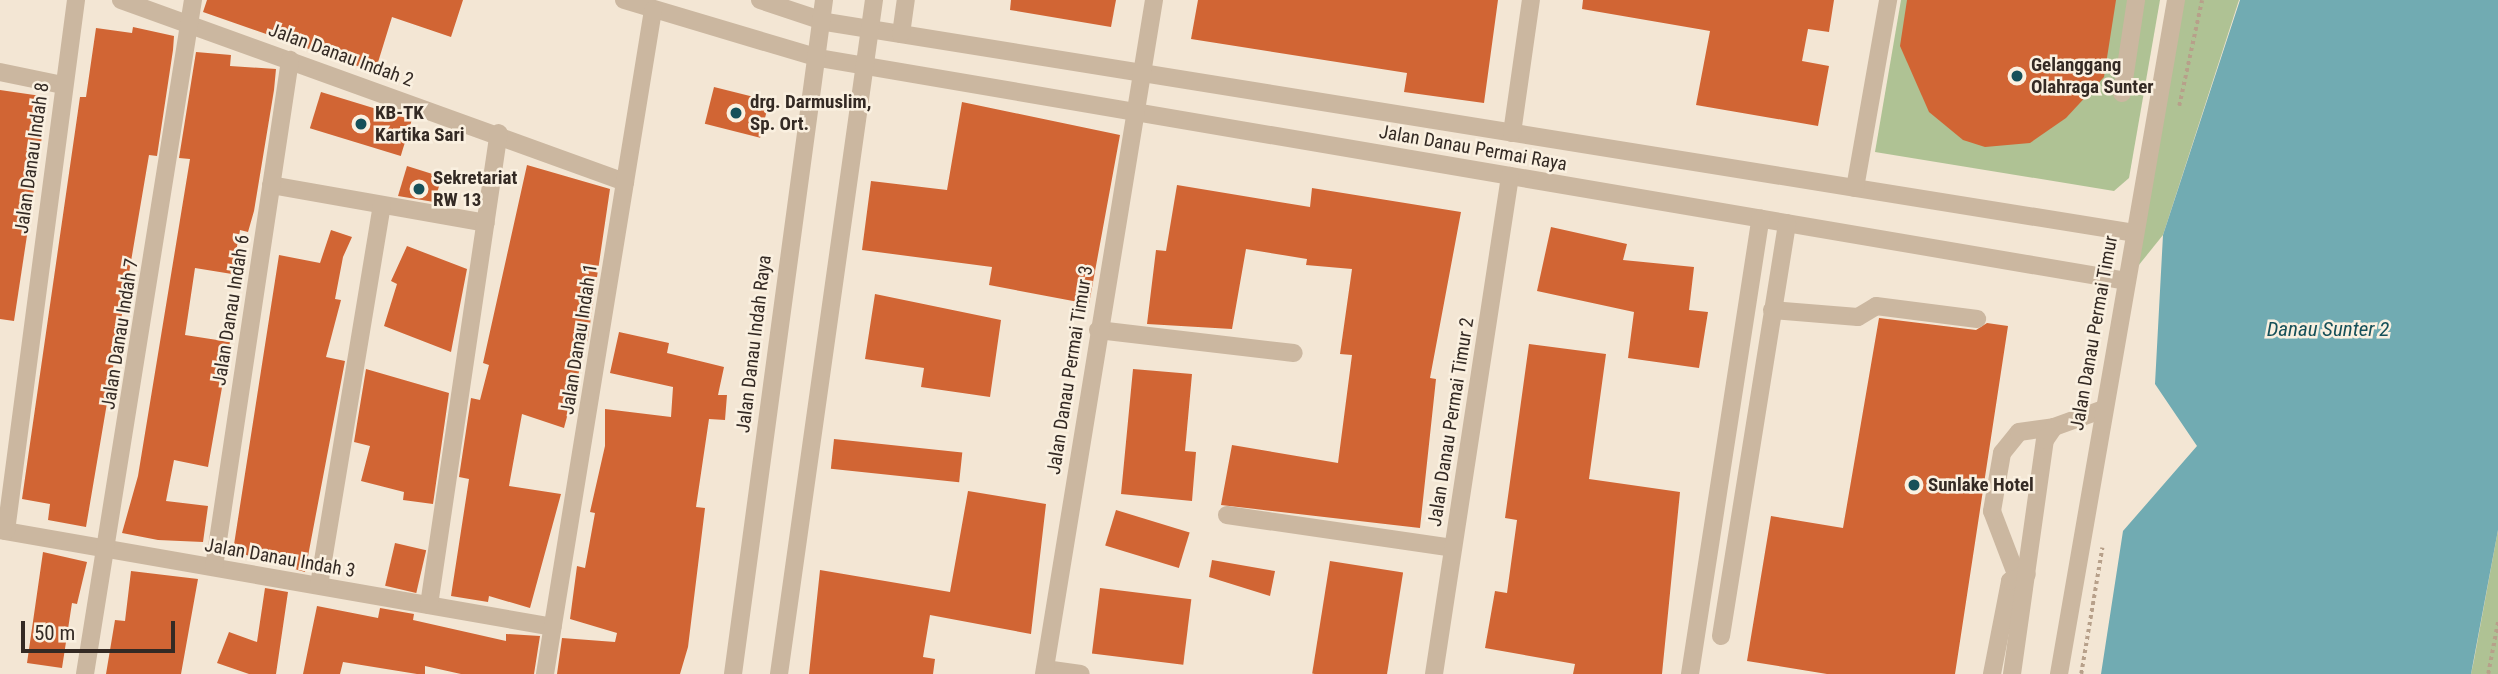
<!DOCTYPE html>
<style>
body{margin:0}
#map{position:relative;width:2498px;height:674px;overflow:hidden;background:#f3e6d4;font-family:"Roboto Condensed",sans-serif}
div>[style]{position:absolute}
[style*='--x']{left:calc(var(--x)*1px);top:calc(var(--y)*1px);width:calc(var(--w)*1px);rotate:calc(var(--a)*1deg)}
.green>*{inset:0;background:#afc294}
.water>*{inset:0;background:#71abb2}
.building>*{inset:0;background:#d16534;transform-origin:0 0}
.path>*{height:3.5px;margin-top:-1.75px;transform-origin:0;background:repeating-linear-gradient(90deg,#b7a08a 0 3.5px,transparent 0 7px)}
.minor>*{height:18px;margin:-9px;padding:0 9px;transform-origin:9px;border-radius:9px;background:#cbb7a0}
.dots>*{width:19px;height:19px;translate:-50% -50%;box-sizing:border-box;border:4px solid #faf0e0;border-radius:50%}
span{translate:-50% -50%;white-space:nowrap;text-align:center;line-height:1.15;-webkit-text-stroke:5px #faf0e0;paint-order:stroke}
.street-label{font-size:19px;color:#342a24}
.poi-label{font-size:19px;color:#342a24;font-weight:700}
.left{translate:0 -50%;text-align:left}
.water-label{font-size:21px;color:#165059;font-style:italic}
.scale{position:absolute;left:21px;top:621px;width:154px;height:32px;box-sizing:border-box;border:4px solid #342a24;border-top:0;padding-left:9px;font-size:21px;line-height:24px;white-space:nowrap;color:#342a24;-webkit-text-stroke:5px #faf0e0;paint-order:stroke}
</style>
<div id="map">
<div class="green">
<div style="clip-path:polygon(1901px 0,2160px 0,2129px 178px,2114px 191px,1875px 152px)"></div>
<div style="clip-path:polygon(2177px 0,2239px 0,2163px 235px,2126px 281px)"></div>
<div style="clip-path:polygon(2498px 530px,2498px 674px,2471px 674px,2474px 660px)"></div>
</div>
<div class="water">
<div style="clip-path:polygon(2240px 0,2498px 0,2498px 530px,2471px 674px,2101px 674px,2123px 531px,2197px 446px,2155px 384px,2163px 235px)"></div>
</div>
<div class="building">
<div style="clip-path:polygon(207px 0,463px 0,451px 37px,392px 17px,375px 72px,203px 12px)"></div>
<div style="clip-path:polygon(1011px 0,1116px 0,1111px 27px,1010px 10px)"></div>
<div style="clip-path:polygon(1198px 0,1498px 0,1484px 103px,1404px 92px,1407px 73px,1191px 39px)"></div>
<div style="clip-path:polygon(1583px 0,1834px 0,1829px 32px,1808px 29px,1802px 61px,1829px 66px,1818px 126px,1696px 105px,1710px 31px,1582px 9px)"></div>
<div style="clip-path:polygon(1907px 0,2116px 0,2104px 77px,2066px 118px,2030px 143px,1985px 147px,1963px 140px,1929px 112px,1900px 46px)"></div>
<div style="clip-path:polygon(133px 27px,174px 36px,173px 50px,157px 156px,149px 155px,86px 527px,48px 520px,50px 504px,22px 499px,80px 97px,86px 97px,96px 28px,132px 33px)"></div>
<div style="clip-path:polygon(196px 52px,231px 55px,230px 66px,276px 69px,274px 90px,254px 211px,248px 232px,240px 230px,232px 274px,195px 268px,185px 335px,230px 342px,208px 467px,174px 460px,166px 501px,208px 506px,203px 542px,158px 540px,122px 533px,138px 476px,190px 159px,179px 158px)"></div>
<div style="left:714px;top:87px;width:57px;height:38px;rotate:14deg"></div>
<div style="clip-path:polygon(0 90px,48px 97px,14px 321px,0 319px)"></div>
<div style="left:321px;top:92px;width:95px;height:38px;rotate:17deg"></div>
<div style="clip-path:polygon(962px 102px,1120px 135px,1089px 304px,989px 285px,992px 267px,862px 250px,871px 181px,947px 190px)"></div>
<div style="clip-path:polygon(527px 165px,610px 189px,588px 338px,564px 428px,522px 414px,509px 486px,561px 494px,530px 608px,489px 596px,488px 602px,451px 596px,469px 479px,459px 477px,471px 398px,480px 400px,489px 365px,483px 363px)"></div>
<div style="clip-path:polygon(407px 166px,442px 177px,434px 202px,398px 196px)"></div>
<div style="clip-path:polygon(1177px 185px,1310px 207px,1312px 188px,1461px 212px,1430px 378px,1436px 379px,1420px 528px,1221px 505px,1232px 445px,1338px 463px,1352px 355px,1340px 354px,1352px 269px,1306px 265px,1307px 259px,1246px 249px,1232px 329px,1147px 324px,1156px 250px,1166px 251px)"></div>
<div style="clip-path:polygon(1551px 227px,1627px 244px,1623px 260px,1694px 267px,1689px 310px,1708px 312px,1699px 368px,1628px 358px,1634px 312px,1537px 291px)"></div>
<div style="clip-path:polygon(331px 230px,352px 237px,343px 257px,335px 299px,341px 300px,326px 357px,345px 361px,305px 572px,233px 551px,279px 255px,320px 263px)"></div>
<div style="clip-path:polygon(407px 246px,467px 269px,451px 352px,384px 326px,397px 284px,391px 281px)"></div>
<div style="clip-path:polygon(875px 294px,1001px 320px,990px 397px,921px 387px,924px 368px,865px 359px)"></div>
<div style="clip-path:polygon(1879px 318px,1976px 330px,1987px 323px,2008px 326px,1955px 674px,1827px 674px,1747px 661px,1771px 516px,1843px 528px)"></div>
<div style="clip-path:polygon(619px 332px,669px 343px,667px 353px,724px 367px,718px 395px,727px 395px,725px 420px,709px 419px,696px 507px,705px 508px,688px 647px,680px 674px,557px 674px,562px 638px,615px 642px,617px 633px,570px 619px,577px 566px,585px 568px,595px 513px,590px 512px,605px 446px,605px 409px,671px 417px,673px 387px,610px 373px)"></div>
<div style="clip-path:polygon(1529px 344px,1606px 354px,1589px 479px,1680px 492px,1662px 674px,1573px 674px,1575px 664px,1485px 648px,1495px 591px,1507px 593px,1517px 520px,1505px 518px)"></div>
<div style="clip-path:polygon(366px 369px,449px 393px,433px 504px,403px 500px,404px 492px,361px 481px,370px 446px,354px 442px)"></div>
<div style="clip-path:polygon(1133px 369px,1192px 374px,1185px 451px,1196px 452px,1192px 501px,1121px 494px)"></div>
<div style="left:834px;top:439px;width:129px;height:30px;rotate:6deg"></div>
<div style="clip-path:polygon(968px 491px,1046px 504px,1031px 634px,930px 615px,923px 657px,935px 659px,933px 674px,809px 674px,820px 570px,950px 592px)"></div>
<div style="left:1116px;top:510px;width:77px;height:37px;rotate:17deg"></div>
<div style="left:395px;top:543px;width:32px;height:44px;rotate:13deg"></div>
<div style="clip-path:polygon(43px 552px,87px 562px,77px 604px,72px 603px,62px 668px,27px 663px)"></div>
<div style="clip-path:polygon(1212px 560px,1275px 571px,1270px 596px,1209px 577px)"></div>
<div style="left:1330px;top:561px;width:74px;height:114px;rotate:9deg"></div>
<div style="clip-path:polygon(131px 571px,198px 579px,181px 674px,106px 674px,115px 620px,125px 621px)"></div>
<div style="clip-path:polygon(265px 588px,288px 592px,276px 674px,249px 674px,217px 663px,229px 632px,257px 642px)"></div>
<div style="left:1100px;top:588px;width:92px;height:66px;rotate:7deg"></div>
<div style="clip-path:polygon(317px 606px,378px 618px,380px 608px,414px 614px,413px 620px,506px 641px,506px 634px,540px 636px,534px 674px,461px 674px,425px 666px,425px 674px,417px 674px,343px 662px,340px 674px,303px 674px)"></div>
</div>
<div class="path">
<div style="--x:2179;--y:106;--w:108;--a:-77.8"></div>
<div style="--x:2081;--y:674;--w:128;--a:-80.5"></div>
<div style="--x:2488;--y:674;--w:54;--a:-79.3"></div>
</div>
<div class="minor">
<div style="--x:121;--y:0;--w:536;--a:19.86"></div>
<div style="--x:624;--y:0;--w:203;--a:16.6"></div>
<div style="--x:819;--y:58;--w:1326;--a:9.68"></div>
<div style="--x:760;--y:0;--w:70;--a:18.4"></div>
<div style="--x:826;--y:22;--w:1325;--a:9.16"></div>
<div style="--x:901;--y:34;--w:34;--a:-82"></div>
<div style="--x:0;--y:72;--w:64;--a:11.7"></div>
<div style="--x:2122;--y:93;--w:94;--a:-81.4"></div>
<div style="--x:1512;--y:133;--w:134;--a:-81.9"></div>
<div style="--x:271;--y:185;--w:218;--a:10"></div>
<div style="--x:1855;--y:188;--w:191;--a:-80"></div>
<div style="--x:1772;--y:310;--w:86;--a:4.7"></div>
<div style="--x:1858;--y:317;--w:21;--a:-31"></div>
<div style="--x:1876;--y:306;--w:102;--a:7.3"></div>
<div style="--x:1098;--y:330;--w:197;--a:6.7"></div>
<div style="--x:1227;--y:515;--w:228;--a:8.3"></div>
<div style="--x:0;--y:530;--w:561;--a:9.95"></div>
<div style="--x:6;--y:531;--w:536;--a:-82.49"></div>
<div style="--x:214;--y:567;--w:513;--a:-81.47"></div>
<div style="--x:2016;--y:574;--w:67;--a:-110.9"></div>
<div style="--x:1992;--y:511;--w:59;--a:-80.2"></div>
<div style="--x:2002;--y:453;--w:27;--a:-51"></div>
<div style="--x:2019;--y:432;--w:35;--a:-8"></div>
<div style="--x:319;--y:585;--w:385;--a:-80.6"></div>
<div style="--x:429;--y:605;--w:477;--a:-81.6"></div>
<div style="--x:1721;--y:636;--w:418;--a:-80.9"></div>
<div style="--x:1045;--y:669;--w:36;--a:8"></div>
<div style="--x:85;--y:674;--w:683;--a:-80.9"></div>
<div style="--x:545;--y:674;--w:673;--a:-80.76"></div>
<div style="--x:733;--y:674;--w:680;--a:-82.31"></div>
<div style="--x:779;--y:674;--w:681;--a:-81.98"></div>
<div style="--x:1044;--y:674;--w:683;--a:-80.73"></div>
<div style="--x:1434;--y:674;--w:504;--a:-81.32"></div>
<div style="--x:1690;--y:674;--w:461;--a:-81.2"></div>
<div style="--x:1992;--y:674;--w:95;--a:-79"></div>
<div style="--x:2010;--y:581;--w:18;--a:-22"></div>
<div style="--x:2012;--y:674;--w:236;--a:-82"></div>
<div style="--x:2045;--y:440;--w:16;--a:-55"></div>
<div style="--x:2054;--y:427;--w:50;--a:-19.9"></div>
<div style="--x:2059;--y:674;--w:684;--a:-80.15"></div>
</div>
<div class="dots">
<div style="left:2017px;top:76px;background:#165059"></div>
<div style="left:736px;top:113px;background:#165059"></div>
<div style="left:361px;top:124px;background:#165059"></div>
<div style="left:419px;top:189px;background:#165059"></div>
<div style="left:1914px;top:485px;background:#165059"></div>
</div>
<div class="street-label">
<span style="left:341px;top:55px;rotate:20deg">Jalan Danau Indah 2</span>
<span style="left:1473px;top:148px;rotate:10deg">Jalan Danau Permai Raya</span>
<span style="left:32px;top:158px;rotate:-82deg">Jalan Danau Indah 8</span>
<span style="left:231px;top:310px;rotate:-81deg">Jalan Danau Indah 6</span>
<span style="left:2094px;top:333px;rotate:-80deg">Jalan Danau Permai Timur</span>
<span style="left:120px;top:334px;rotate:-81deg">Jalan Danau Indah 7</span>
<span style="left:579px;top:339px;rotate:-81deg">Jalan Danau Indah 1</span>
<span style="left:754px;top:344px;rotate:-83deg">Jalan Danau Indah Raya</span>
<span style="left:1070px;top:370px;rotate:-81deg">Jalan Danau Permai Timur 3</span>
<span style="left:1451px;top:422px;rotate:-81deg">Jalan Danau Permai Timur 2</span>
<span style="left:280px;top:558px;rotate:10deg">Jalan Danau Indah 3</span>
</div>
<div class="poi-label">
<span class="left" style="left:2031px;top:76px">Gelanggang<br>Olahraga Sunter</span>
<span class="left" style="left:750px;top:113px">drg. Darmuslim,<br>Sp. Ort.</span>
<span class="left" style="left:375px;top:124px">KB-TK<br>Kartika Sari</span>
<span class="left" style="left:433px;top:189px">Sekretariat<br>RW 13</span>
<span class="left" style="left:1928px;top:485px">Sunlake Hotel</span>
</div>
<div class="water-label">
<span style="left:2328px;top:329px">Danau Sunter 2</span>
</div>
<div class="scale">50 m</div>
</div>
